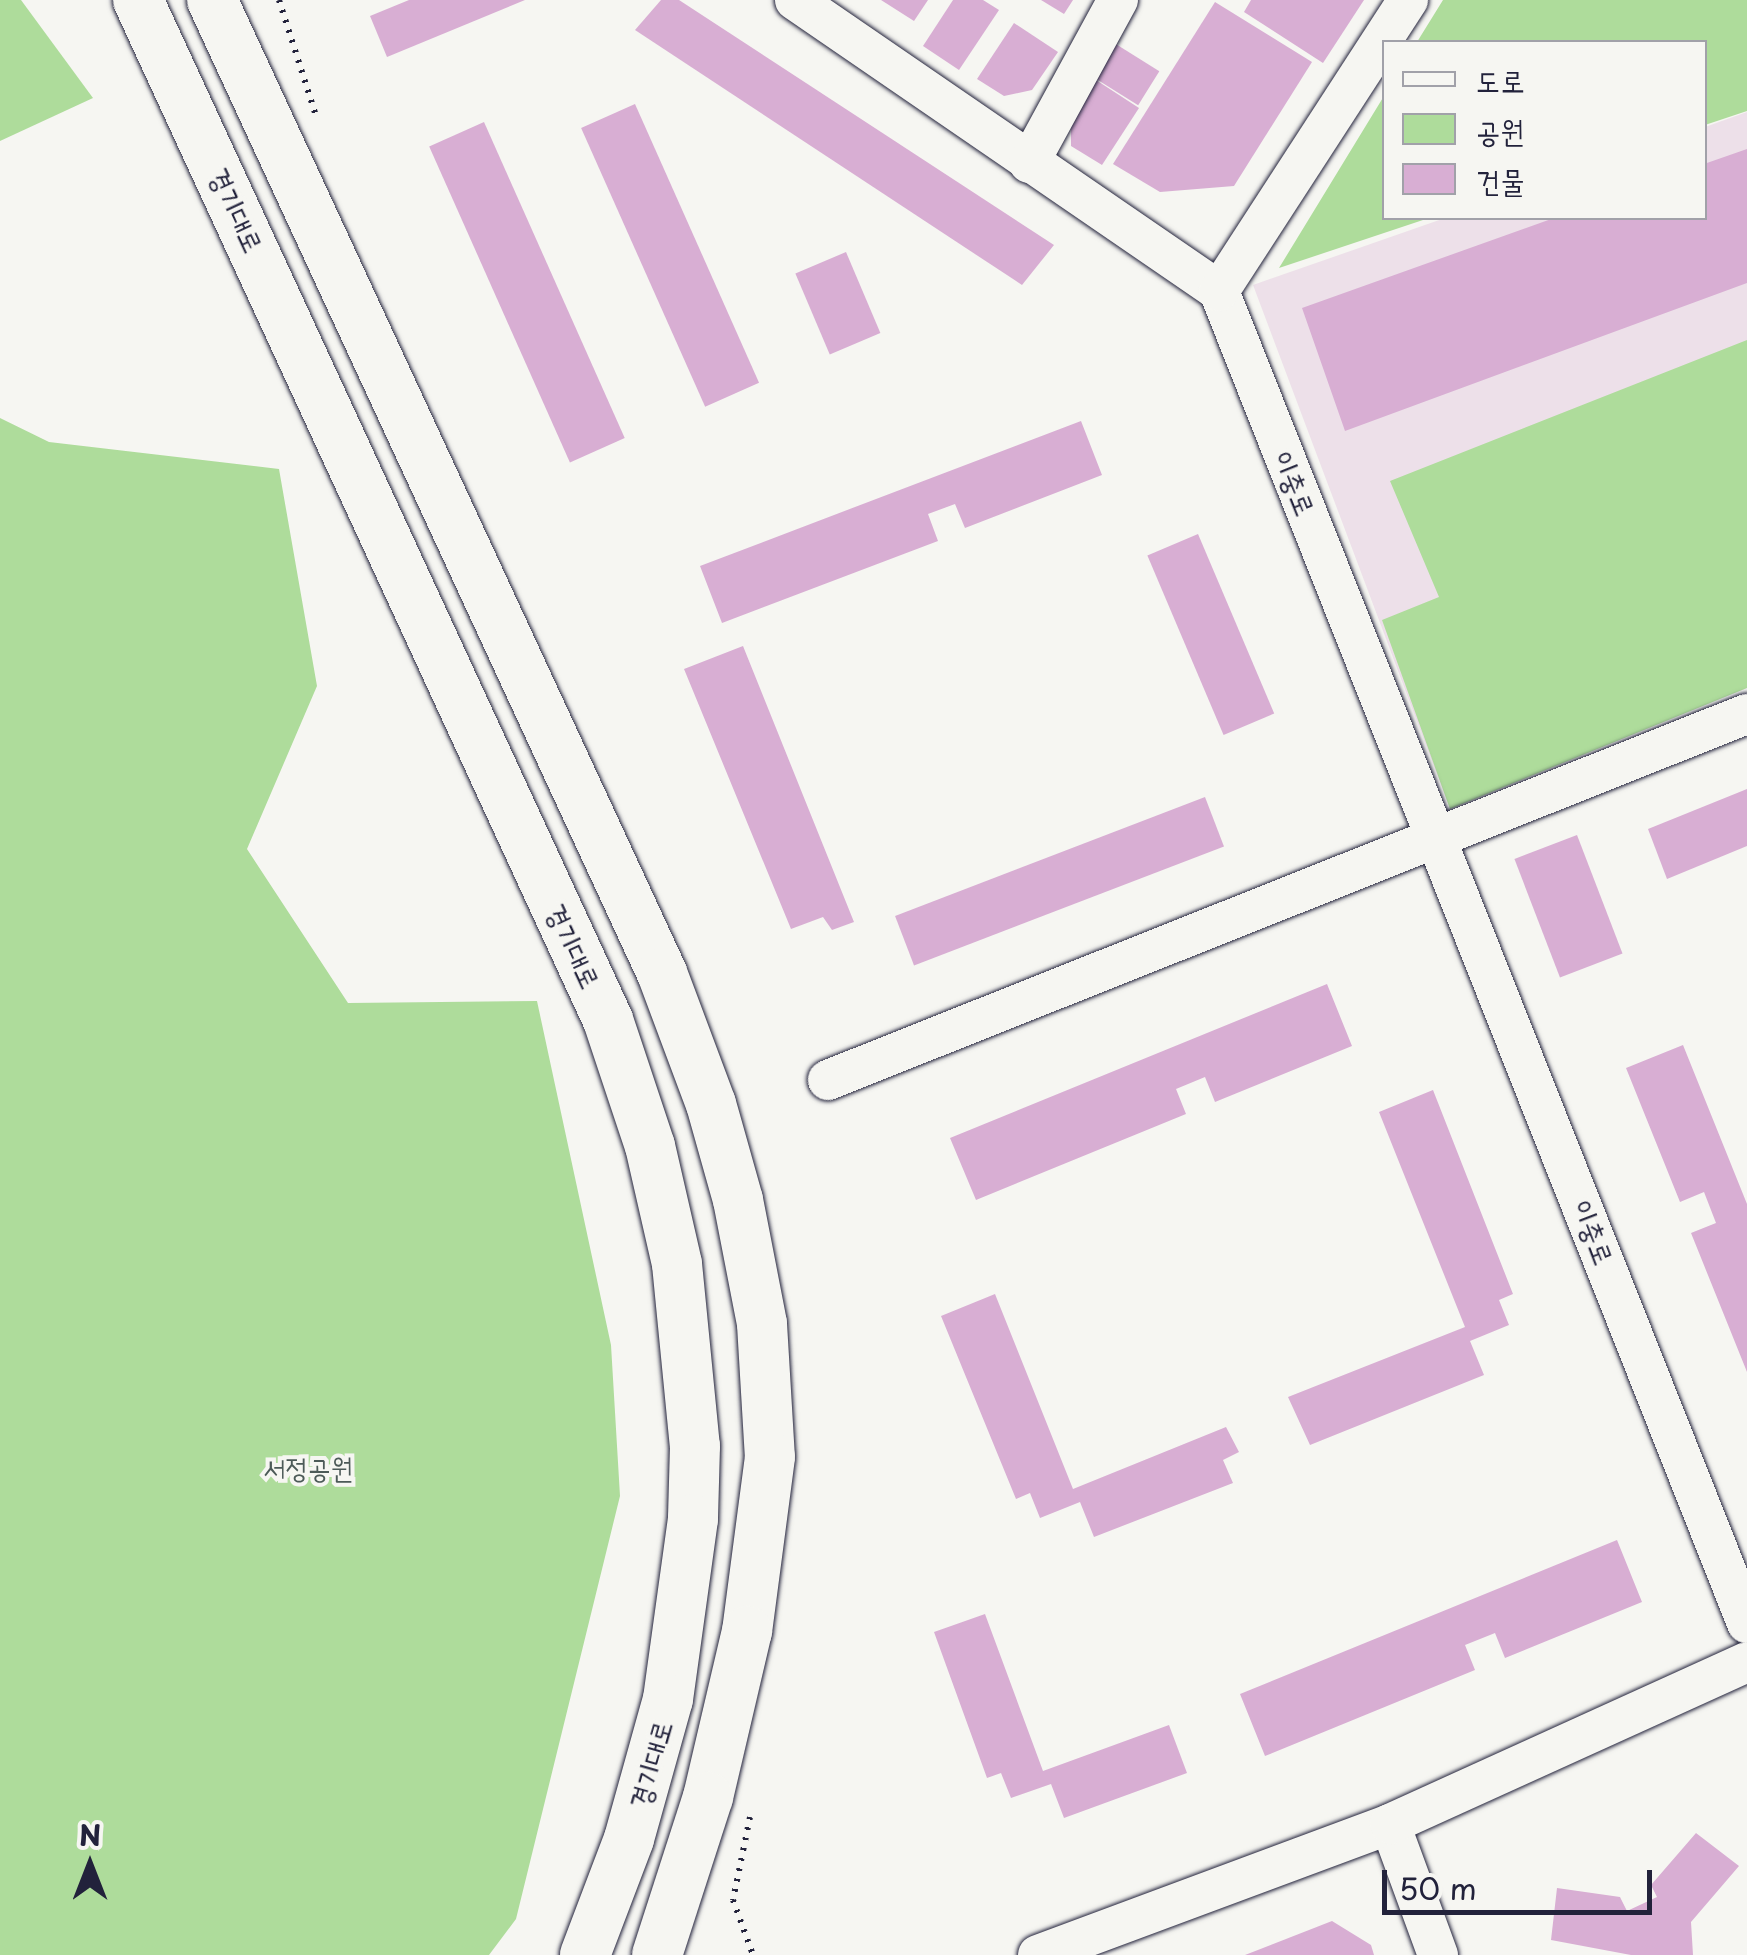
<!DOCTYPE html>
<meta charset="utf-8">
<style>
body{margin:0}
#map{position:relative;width:1747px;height:1955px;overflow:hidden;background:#f6f6f2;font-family:"Playpen Sans","Poor Story",sans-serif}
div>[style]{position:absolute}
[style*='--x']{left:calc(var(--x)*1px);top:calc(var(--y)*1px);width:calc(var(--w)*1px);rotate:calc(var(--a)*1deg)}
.built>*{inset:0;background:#ede0e9}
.green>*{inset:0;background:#aedc9b}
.building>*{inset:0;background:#d8aed3;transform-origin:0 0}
.path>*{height:6px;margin-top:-3px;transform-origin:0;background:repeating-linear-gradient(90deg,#22223b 0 2.5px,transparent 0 10.5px)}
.roads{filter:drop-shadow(0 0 2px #22223b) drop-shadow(0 0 2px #22223b)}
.minor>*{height:40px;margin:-20px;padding:0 20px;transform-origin:20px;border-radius:20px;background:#f6f6f2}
.major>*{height:50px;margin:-25px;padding:0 25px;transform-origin:25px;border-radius:25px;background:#f6f6f2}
span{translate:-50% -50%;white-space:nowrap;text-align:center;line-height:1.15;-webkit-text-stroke:8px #f6f6f2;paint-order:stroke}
.street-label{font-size:28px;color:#22223b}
.park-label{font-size:28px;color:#4c5a58}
.legend{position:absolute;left:1382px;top:40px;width:325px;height:180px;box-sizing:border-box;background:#f6f6f2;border:2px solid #a1a1a9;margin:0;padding:12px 18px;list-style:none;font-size:30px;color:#22223b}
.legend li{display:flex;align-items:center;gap:20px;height:50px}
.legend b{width:50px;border:2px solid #a1a1a9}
.north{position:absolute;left:40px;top:1815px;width:100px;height:100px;-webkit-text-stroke:8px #f6f6f2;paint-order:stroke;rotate:0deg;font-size:28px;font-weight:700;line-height:40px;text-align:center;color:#22223b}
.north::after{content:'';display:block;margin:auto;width:35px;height:45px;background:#22223b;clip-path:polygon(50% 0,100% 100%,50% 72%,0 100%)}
.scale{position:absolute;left:1382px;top:1870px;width:270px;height:45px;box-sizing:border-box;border:5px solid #22223b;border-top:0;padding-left:12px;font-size:30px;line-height:35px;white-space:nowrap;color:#22223b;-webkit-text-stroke:8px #f6f6f2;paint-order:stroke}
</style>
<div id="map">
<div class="built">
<div style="clip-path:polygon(1747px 112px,1747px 688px,1450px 809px,1253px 285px,1445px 218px,1704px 218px,1705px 127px)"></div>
</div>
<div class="green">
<div style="clip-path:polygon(0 0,21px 0,93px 98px,0 141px)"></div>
<div style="clip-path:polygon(1443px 0,1747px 0,1747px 111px,1705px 125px,1704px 42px,1417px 42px)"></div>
<div style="clip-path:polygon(1384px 96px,1384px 218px,1429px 218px,1279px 268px)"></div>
<div style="clip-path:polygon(1747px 340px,1747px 688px,1450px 809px,1382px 620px,1439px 597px,1390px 481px)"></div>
<div style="clip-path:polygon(0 418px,49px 442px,279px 469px,317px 686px,247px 849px,348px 1003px,537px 1001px,611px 1345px,620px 1496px,516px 1919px,489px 1955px,0 1955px)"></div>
</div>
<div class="building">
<div style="clip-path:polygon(409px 0,525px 0,387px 57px,370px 16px)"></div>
<div style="clip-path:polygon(661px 0,679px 0,1054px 245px,1022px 285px,635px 30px)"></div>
<div style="clip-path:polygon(881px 0,928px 0,914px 21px)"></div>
<div style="clip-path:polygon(953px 0,983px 0,999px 10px,959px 70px,923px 46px)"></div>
<div style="clip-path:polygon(1041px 0,1073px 0,1064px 14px)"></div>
<div style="clip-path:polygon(1251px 0,1364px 0,1323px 63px,1244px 12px)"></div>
<div style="clip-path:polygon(1215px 2px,1312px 62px,1234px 186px,1160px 192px,1113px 164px)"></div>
<div style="clip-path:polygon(1014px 23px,1058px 52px,1032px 90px,1004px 96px,977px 79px)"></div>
<div style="left:1111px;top:41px;width:57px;height:40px;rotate:32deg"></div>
<div style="clip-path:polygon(1096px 80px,1139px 108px,1102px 165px,1071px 146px,1071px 118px)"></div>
<div style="left:635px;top:104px;width:305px;height:59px;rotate:66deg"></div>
<div style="left:484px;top:122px;width:346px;height:60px;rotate:66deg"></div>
<div style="clip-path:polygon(1747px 149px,1747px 283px,1345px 431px,1302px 308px,1554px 218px,1704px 218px,1704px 164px)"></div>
<div style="left:846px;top:252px;width:88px;height:55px;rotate:67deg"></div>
<div style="clip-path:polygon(1081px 421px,1102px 475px,965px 528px,955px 504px,928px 514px,938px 541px,722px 623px,700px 566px)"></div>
<div style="left:1198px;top:534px;width:195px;height:55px;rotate:67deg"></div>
<div style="clip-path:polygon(743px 646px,854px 922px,832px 930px,823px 917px,791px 929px,684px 669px)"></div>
<div style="clip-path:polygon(1747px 789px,1747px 846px,1667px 879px,1648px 829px)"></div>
<div style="left:1205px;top:797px;width:53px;height:332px;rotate:69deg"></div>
<div style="left:1577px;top:835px;width:127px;height:67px;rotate:69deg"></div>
<div style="clip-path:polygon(1327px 984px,1352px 1046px,1215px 1102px,1205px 1077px,1176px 1089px,1186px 1114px,976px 1200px,950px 1138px)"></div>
<div style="clip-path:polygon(1683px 1045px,1747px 1204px,1747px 1372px,1691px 1233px,1716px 1223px,1704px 1192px,1680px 1202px,1626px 1068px)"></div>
<div style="clip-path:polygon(1433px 1090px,1513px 1294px,1499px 1300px,1509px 1325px,1470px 1341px,1484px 1375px,1310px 1445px,1288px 1397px,1465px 1327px,1379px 1112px)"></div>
<div style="clip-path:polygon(995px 1294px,1073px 1489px,1226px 1427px,1239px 1452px,1223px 1460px,1233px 1483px,1094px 1537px,1080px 1502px,1040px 1518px,1030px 1493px,1016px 1499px,941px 1316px)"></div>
<div style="clip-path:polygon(1617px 1540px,1642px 1602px,1505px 1658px,1495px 1633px,1465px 1645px,1475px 1670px,1265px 1756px,1240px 1694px)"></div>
<div style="clip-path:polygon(985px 1614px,1043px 1771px,1169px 1725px,1187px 1773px,1064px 1818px,1051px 1784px,1011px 1798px,1001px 1773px,987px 1778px,934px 1632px)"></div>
<div style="clip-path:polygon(1696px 1833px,1739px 1866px,1691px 1922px,1693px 1955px,1631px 1955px,1551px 1940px,1557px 1888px,1620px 1897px,1627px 1911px,1657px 1897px,1651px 1885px)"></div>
<div style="clip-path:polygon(1332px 1921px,1371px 1945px,1374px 1955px,1245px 1955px)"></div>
</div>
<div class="path">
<div style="--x:279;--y:0;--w:119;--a:72.3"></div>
<div style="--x:750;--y:1817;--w:85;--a:101.6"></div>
<div style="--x:733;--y:1900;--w:59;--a:70"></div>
</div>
<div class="roads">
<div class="minor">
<div style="--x:795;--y:0;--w:514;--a:34.46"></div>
<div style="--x:1219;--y:291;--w:1433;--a:68.38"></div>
<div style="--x:1029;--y:163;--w:186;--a:-61.4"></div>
<div style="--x:1219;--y:291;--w:347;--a:-57"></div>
<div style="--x:828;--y:1080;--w:989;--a:-21.72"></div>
<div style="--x:1390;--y:1824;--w:140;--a:69.9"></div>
<div style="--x:1038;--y:1955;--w:376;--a:-20.4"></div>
<div style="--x:1390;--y:1824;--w:392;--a:-24.4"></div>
</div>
<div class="major">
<div style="--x:138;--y:0;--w:1123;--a:65.26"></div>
<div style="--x:608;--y:1020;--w:133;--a:71.6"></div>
<div style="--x:650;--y:1146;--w:121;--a:77.1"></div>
<div style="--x:677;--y:1264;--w:183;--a:84.4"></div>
<div style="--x:695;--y:1446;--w:73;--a:91.6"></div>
<div style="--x:693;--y:1519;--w:182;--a:97.9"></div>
<div style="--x:668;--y:1699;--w:145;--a:105.6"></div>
<div style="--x:629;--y:1839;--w:124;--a:110.8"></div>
<div style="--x:212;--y:0;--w:1072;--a:65.18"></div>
<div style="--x:662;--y:973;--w:140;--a:69.5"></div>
<div style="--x:711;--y:1104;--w:100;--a:74.3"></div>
<div style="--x:738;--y:1200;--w:126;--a:79"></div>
<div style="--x:762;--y:1324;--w:133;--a:86.6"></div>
<div style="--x:770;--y:1457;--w:176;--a:97.5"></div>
<div style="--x:747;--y:1631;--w:171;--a:103.2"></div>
<div style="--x:708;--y:1797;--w:166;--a:107.9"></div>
</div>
</div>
<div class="street-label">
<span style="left:237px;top:210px;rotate:65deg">경기대로</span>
<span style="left:1295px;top:483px;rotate:68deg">이충로</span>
<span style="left:574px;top:946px;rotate:65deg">경기대로</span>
<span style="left:1594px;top:1232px;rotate:69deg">이충로</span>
<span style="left:650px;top:1764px;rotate:-74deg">경기대로</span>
</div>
<div class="park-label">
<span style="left:308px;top:1467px">서정공원</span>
</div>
<ul class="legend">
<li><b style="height:12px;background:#f6f6f2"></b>도로</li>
<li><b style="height:28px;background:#aedc9b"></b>공원</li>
<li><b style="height:28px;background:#d8aed3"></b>건물</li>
</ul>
<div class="north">N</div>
<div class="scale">50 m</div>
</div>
